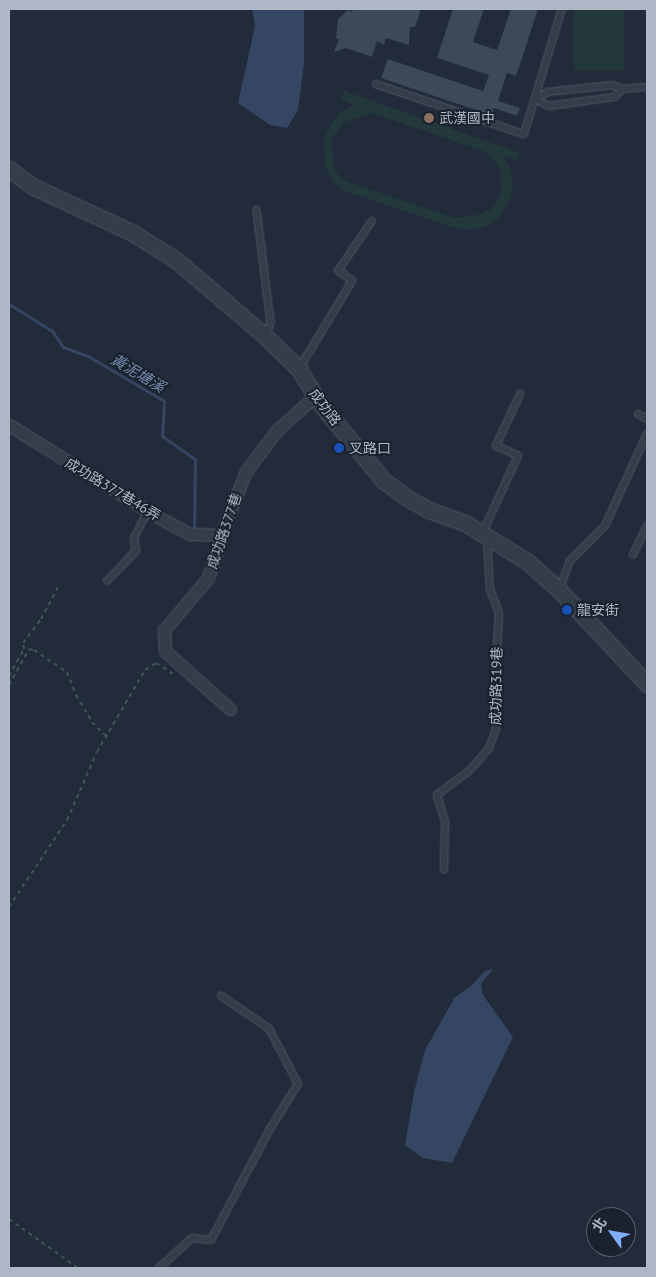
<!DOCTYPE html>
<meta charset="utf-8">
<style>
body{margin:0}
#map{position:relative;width:656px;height:1277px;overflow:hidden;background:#212b3a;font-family:"PT Sans","Noto Sans TC",sans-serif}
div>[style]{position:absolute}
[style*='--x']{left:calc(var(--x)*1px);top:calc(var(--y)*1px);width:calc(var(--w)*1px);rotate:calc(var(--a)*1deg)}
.green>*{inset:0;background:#23383b;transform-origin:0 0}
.water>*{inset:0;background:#344662}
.stream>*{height:3px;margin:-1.5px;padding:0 1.5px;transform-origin:1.5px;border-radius:1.5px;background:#344662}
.building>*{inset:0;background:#3c495a}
.path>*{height:2px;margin-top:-1px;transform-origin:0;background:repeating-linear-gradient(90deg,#405558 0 4px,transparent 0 8px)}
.roads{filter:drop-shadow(0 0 1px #4f5865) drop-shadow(0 0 1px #4f5865)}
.service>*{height:5.5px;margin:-2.75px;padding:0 2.75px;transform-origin:2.75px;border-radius:2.75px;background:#343d4a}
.minor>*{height:11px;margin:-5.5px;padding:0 5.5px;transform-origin:5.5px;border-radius:5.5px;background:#343d4a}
.tertiary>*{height:15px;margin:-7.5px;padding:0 7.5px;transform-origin:7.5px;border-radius:7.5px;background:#343d4a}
.dots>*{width:14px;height:14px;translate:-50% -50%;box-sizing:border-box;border:2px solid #1a222f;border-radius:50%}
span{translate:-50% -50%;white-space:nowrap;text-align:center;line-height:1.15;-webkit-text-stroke:4px #1a222f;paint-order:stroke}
.poi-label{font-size:14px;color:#afb8c7}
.left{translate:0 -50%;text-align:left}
.street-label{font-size:14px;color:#afb8c7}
.water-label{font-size:15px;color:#768eb0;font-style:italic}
.frame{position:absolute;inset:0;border:10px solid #afb8c7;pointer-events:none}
.north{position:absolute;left:586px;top:1207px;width:50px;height:50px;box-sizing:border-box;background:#1a222f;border:1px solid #565e6c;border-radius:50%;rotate:302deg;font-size:14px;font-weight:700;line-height:20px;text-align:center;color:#afb8c7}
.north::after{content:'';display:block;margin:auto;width:18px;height:22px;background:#80aefb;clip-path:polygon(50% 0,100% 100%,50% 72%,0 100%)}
</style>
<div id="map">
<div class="green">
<div style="left:574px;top:9px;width:50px;height:61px"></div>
<div style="clip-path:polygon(evenodd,344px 91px,520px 153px,517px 160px,502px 155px,510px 168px,513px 186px,510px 199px,499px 217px,486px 226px,473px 230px,455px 228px,343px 190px,333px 181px,326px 168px,323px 141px,329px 127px,340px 112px,355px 105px,341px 99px,344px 91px,371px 113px,486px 152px,497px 164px,500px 172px,501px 192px,498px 200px,491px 209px,478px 215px,455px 218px,348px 182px,338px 175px,334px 167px,331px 140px,344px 122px,371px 113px)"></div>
</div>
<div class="water">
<div style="clip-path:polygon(252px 9px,304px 9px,304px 64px,298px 110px,287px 128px,270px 125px,238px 103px,255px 26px)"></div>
<div style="clip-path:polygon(493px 969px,481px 984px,483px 995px,513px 1037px,452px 1163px,423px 1158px,405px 1145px,414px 1092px,425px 1050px,455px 997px,471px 986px,485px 971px)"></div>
</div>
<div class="stream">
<div style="--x:9;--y:304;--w:51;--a:32.1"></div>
<div style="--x:52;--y:331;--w:19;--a:55"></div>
<div style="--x:63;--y:347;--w:27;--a:20"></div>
<div style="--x:88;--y:356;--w:88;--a:30.6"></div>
<div style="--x:164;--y:401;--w:35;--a:93"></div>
<div style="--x:162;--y:436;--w:40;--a:34.9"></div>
<div style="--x:195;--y:459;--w:68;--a:90.8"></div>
</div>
<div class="building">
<div style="clip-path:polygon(353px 9px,421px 9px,415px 27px,410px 27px,409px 45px,386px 38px,384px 45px,377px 41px,372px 57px,346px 48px,334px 52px,339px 39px,336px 39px,338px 19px,348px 10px,352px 12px)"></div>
<div style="clip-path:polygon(453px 9px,484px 9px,473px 42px,497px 50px,511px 9px,538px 9px,516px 76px,507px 73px,498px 101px,520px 108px,517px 116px,494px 108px,491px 115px,381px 78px,388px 59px,483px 91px,489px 75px,437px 58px)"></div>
</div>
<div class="path">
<div style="--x:9;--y:676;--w:31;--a:-61"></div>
<div style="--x:24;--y:649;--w:6;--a:-99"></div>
<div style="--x:23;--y:643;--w:30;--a:-53"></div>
<div style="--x:41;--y:619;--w:38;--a:-62"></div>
<div style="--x:9;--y:685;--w:41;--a:-60.9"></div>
<div style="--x:29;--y:649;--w:5;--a:11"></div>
<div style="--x:34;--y:650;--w:40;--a:34"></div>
<div style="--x:67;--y:672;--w:25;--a:69"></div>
<div style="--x:76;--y:695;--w:31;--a:59"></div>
<div style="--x:92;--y:722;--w:20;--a:45"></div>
<div style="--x:9;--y:907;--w:105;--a:-56.3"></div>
<div style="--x:67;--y:820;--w:74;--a:-66.2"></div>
<div style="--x:97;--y:752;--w:95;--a:-59.7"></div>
<div style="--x:145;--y:670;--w:13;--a:-32"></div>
<div style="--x:156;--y:663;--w:19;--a:32"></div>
<div style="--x:172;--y:673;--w:1;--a:-45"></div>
<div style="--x:9;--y:1219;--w:85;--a:35.4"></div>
</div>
<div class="roads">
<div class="service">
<div style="--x:376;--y:84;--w:156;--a:18.7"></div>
<div style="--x:524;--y:134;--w:131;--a:-73.1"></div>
<div style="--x:535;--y:99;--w:15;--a:-28"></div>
<div style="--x:548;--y:92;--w:65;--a:-6.1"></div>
<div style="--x:613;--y:85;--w:11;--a:22"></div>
<div style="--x:623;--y:89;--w:24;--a:-5"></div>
<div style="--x:535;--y:99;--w:16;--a:27"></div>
<div style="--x:549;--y:106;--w:66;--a:-7.9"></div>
<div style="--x:614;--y:97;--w:12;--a:-42"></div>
<div style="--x:257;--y:210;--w:114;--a:82.9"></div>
<div style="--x:271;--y:323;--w:13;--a:108"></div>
<div style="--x:299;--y:369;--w:103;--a:-58.9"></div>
<div style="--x:352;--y:281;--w:17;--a:-144"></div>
<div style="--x:338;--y:271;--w:60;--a:-55.8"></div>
<div style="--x:638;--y:414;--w:10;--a:29"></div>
<div style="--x:483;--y:532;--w:84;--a:-65.3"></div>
<div style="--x:518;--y:456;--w:24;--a:-156"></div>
<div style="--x:496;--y:446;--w:57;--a:-65.2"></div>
<div style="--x:633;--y:555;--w:32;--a:-64"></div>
<div style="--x:107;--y:581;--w:42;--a:-46"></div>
<div style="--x:136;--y:551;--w:13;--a:-99"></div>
<div style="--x:134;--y:538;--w:31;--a:-63"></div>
<div style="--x:560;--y:588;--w:29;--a:-70"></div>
<div style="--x:570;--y:561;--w:49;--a:-45"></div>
<div style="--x:605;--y:526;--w:101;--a:-65.5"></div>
<div style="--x:444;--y:870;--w:48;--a:-88.8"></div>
<div style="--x:445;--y:822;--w:28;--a:-107"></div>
<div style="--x:437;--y:795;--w:39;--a:-37"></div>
<div style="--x:468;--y:772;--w:31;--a:-48"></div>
<div style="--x:489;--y:749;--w:24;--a:-71"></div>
<div style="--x:497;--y:726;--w:41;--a:-92.8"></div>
<div style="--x:495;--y:685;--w:72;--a:-86.8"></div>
<div style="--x:499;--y:613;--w:25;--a:-111"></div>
<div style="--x:490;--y:590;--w:51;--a:-93.4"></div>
<div style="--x:159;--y:1268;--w:45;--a:-42.3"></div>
<div style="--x:192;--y:1238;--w:19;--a:6"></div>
<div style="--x:211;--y:1240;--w:126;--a:-62"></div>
<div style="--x:270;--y:1129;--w:53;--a:-58.1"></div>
<div style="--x:298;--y:1084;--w:62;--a:-117.8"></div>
<div style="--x:269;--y:1029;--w:58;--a:-145.5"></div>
</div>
<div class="minor">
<div style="--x:9;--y:425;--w:175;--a:31.7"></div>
<div style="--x:158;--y:517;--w:36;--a:28"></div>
<div style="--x:190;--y:534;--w:32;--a:2"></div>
<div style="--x:230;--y:709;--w:87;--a:-138.3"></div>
<div style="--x:165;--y:651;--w:21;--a:-93"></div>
<div style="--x:164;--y:630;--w:68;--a:-49.8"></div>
<div style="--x:208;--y:578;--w:59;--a:-72.2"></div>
<div style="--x:226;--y:522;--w:55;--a:-68.6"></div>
<div style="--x:246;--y:471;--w:51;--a:-52.9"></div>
<div style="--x:277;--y:430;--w:51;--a:-41.8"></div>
</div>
<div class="tertiary">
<div style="--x:9;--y:169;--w:31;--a:36"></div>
<div style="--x:34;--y:187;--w:109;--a:24.9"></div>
<div style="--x:133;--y:233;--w:51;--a:32.1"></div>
<div style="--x:176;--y:260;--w:118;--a:40.5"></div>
<div style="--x:266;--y:337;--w:46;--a:44.1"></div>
<div style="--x:299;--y:369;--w:37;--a:59"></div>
<div style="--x:318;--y:401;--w:104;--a:50.5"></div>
<div style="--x:384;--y:481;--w:29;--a:36"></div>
<div style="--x:407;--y:498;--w:25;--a:29"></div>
<div style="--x:429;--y:510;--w:38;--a:20"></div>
<div style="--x:465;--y:523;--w:74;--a:31.8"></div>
<div style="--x:528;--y:562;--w:42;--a:42.1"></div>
<div style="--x:559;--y:590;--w:129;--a:46.9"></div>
</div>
</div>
<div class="dots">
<div style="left:429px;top:118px;background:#8d6e63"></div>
<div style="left:339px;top:448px;background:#1a4fb4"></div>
<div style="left:567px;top:610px;background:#1a4fb4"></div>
</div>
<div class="poi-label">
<span class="left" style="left:439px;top:118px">武漢國中</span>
<span class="left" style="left:349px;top:448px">叉路口</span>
<span class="left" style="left:577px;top:610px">龍安街</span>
</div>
<div class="street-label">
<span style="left:325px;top:407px;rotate:53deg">成功路</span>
<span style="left:113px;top:489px;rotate:31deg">成功路377巷46弄</span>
<span style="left:224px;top:531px;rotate:-71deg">成功路377巷</span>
<span style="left:496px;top:686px;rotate:-89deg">成功路319巷</span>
</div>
<div class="water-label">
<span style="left:138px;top:373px;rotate:31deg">黃泥塘溪</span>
</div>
<div class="frame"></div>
<div class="north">北</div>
</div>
